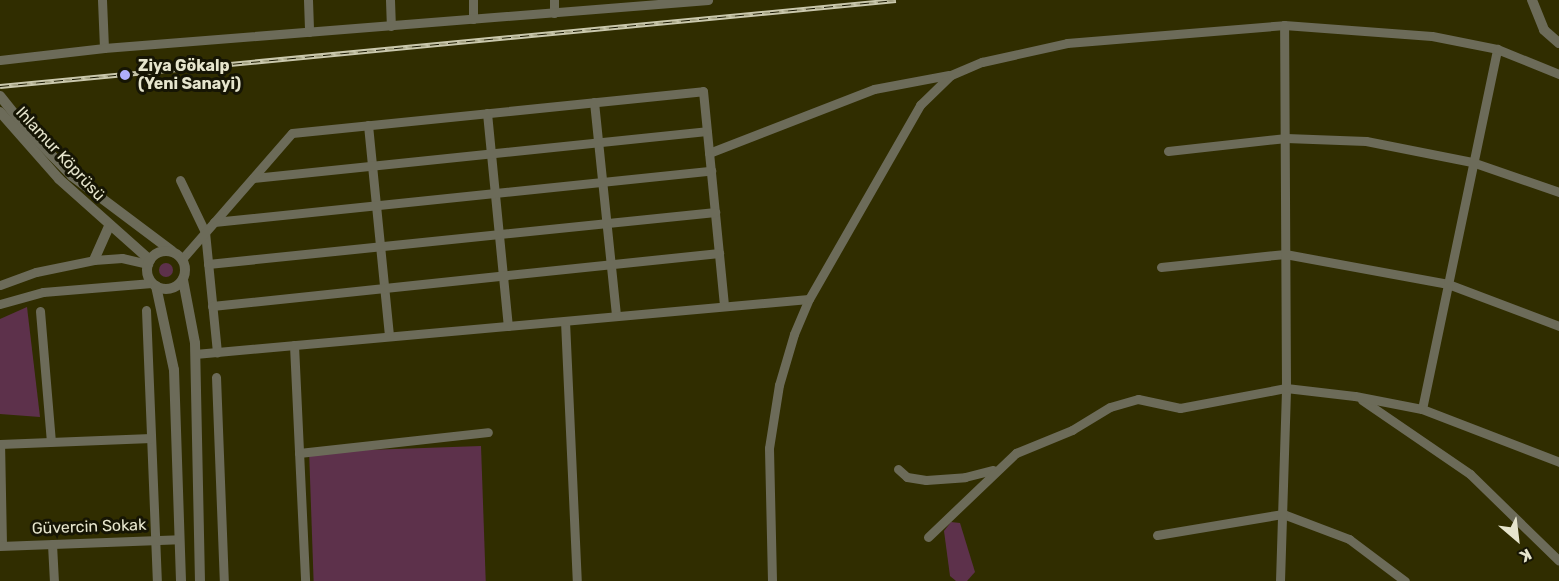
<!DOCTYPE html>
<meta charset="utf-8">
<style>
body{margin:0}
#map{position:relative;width:1559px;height:581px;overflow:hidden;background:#302d00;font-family:Rubik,sans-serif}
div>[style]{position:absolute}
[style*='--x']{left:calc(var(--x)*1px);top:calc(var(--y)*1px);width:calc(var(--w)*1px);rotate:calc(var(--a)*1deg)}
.green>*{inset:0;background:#5d314b;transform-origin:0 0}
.round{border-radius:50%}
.minor>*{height:9px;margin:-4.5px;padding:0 4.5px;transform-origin:4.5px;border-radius:4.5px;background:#6c6b59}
.tertiary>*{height:10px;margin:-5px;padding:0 5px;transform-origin:5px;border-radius:5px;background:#6c6b59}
.tertiary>.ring{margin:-5px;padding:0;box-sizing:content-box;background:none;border:10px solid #6c6b59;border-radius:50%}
.rail>*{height:5px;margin-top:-2.5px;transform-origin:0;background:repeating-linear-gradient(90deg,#161504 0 9px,#cac8ad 0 18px);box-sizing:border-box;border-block:2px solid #cac8ad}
.dots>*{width:16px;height:16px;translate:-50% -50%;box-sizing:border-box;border:3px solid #161504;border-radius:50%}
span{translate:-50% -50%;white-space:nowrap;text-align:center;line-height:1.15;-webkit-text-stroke:6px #161504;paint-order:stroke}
.poi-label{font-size:16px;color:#e6e5cd;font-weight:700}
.left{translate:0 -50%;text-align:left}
.street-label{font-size:16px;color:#e6e5cd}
.north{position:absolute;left:1487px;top:509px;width:60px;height:60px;-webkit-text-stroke:4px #161504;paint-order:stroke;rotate:152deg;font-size:16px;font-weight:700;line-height:24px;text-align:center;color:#e6e5cd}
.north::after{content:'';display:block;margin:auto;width:21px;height:27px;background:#e6e5cd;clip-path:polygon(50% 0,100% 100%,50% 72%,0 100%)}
</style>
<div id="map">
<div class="green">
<div class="round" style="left:159px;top:263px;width:14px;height:14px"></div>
<div style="clip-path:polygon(27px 307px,40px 417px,0 414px,0 319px)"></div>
<div style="left:481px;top:446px;width:135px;height:172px;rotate:88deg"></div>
<div style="clip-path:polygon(951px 522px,960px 523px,975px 572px,967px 581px,956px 581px,950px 576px,944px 531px)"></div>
</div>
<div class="minor">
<div style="--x:102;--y:0;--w:48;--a:87.6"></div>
<div style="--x:308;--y:0;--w:32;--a:88"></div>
<div style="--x:390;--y:0;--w:26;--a:88"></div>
<div style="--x:473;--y:0;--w:19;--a:90"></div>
<div style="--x:554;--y:0;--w:13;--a:90"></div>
<div style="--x:0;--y:60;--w:105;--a:-6.6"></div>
<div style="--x:104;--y:48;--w:606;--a:-4.54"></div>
<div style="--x:594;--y:102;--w:215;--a:84.1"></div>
<div style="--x:487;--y:113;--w:214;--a:84.4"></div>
<div style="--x:368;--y:125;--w:212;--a:84.3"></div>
<div style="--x:1168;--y:151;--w:119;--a:-6.3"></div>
<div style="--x:1286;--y:138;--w:80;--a:2.1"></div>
<div style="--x:1366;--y:141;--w:108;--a:11.2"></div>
<div style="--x:1472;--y:162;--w:92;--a:19"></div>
<div style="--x:709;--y:153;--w:177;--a:-21.2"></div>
<div style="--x:874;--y:89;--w:75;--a:-10.7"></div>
<div style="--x:253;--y:178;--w:456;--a:-5.9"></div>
<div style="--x:180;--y:180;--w:58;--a:64.3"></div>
<div style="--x:205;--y:232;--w:121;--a:84.3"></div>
<div style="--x:214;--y:222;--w:500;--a:-5.9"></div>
<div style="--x:182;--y:259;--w:167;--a:-48.9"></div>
<div style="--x:292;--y:133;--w:413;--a:-5.8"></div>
<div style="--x:703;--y:91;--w:216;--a:84.4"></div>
<div style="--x:208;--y:264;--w:510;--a:-5.86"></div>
<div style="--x:1161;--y:267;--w:125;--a:-6"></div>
<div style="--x:1285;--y:254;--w:166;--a:10.4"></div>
<div style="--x:1448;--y:284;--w:119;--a:20.7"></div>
<div style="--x:0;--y:285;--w:38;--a:-20"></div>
<div style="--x:36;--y:272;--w:59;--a:-11.7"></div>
<div style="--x:94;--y:260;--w:28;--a:-4"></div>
<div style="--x:122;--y:258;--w:27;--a:13"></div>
<div style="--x:0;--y:304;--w:45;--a:-15.6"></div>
<div style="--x:43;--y:292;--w:109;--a:-4.7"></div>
<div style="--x:212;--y:306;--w:510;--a:-5.97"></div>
<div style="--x:146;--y:310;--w:271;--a:87.7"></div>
<div style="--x:40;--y:311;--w:131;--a:85.2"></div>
<div style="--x:565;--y:321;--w:260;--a:87.4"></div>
<div style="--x:294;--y:345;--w:236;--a:87.3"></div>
<div style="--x:195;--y:354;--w:616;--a:-5.12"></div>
<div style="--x:216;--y:377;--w:204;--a:87.8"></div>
<div style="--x:1362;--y:400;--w:131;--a:34.4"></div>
<div style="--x:1470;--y:474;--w:124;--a:44.3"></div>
<div style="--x:1422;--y:409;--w:368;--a:-78.2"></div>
<div style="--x:299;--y:453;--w:190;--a:-6.3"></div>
<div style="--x:898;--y:469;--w:12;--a:42"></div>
<div style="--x:907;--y:477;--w:19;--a:9"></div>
<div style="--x:926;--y:480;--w:39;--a:-4"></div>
<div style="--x:965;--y:477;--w:29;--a:-14"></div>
<div style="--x:1157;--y:535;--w:128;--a:-9.5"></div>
<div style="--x:1283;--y:514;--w:71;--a:20.7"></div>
<div style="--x:1349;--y:539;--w:70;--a:36.9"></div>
<div style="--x:928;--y:537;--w:122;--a:-43.7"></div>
<div style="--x:1016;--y:453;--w:61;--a:-22.3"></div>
<div style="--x:1072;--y:430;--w:44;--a:-31.2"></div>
<div style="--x:1110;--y:407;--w:29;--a:-16"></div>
<div style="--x:1138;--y:399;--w:43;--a:12.1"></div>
<div style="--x:1180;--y:408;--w:108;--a:-10.7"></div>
<div style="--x:1286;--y:388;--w:69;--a:6.6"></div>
<div style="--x:1355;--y:396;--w:68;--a:11"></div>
<div style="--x:1422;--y:409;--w:147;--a:21.1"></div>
<div style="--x:52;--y:544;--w:37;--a:87"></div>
<div style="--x:2;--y:545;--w:101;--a:-91.1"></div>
<div style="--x:0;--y:444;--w:151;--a:-2.3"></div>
<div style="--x:0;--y:546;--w:179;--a:-2.2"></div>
<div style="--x:772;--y:581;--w:133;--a:-91.3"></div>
<div style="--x:769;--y:448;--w:64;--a:-81"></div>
<div style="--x:779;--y:385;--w:53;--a:-73.6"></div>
<div style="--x:794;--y:334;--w:38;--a:-67"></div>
<div style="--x:809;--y:299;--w:224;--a:-60.2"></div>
<div style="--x:920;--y:105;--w:43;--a:-44.1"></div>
<div style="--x:951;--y:75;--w:34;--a:-23"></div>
<div style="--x:982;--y:62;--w:87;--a:-12.6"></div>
<div style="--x:1067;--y:43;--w:218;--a:-4.7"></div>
<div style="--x:1284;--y:25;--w:148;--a:4.3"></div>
<div style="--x:1432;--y:36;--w:66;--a:11.3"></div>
<div style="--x:1497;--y:49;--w:67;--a:22"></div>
<div style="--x:1280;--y:581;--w:193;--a:-88.2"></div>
<div style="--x:1286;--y:388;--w:363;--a:-90.3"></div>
</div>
<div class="tertiary">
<div style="--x:1532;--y:0;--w:32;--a:68"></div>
<div style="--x:1544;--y:30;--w:20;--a:41"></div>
<div style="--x:0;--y:96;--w:45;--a:51.3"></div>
<div style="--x:28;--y:131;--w:63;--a:45.6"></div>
<div style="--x:72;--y:176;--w:125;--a:36.9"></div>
<div style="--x:0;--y:112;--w:89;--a:48.6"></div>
<div style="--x:59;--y:179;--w:122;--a:41.7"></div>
<div class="ring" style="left:147px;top:251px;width:28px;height:28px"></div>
<div style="--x:94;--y:260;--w:36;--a:-66"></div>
<div style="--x:183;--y:280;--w:64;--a:79.2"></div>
<div style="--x:195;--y:343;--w:238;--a:88.8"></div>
<div style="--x:156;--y:286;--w:86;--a:77.9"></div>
<div style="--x:174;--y:370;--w:211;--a:88.1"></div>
</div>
<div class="rail">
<div style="--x:0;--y:86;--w:900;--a:-5.48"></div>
</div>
<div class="dots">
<div style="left:125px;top:75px;background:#b0aefa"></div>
</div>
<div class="poi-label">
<span class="left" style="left:138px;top:75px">Ziya Gökalp<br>(Yeni Sanayi)</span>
</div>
<div class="street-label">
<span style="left:60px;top:154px;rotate:47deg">Ihlamur Köprüsü</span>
<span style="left:89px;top:527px;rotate:-2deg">Güvercin Sokak</span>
</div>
<div class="north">K</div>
</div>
